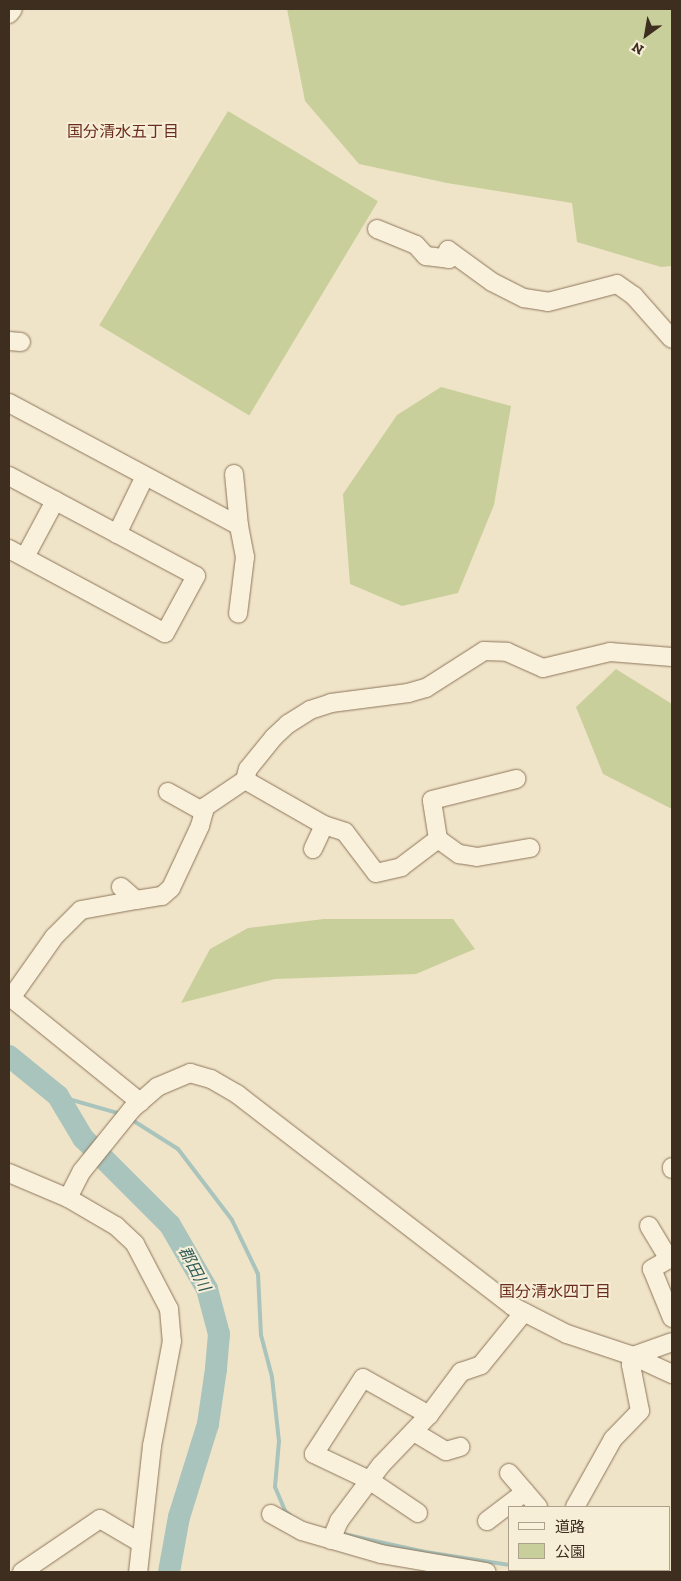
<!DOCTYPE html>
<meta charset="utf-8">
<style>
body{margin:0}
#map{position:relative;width:681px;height:1581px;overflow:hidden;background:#f0e4c8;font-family:"Zilla Slab","Noto Sans JP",serif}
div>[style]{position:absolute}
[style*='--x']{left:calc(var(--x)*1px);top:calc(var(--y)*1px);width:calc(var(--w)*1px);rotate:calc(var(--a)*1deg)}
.green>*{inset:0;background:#c9cf9b;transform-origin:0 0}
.stream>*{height:4px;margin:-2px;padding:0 2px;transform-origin:2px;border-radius:2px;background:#a9c4bc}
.river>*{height:22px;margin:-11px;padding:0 11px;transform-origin:11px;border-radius:11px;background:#a9c4bc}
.roads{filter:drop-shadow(0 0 1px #8d765c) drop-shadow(0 0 1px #8d765c)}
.minor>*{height:18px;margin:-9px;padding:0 9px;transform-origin:9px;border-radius:9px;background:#faf1dc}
span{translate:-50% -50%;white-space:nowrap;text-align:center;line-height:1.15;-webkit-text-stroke:4px #f7eed8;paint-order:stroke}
.neighbourhood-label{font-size:16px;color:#6b2e1e}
.water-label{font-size:16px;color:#2f5d5a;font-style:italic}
.frame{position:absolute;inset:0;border:10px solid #3d2e20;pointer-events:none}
.legend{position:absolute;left:508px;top:1506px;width:162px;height:65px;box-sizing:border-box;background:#f7eed8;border:1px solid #ada18e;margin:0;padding:6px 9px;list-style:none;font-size:15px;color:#3d2e20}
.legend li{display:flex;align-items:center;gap:10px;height:25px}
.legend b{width:25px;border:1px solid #ada18e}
.north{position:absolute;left:621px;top:10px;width:50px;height:50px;-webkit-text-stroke:4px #f7eed8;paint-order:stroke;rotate:212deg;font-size:14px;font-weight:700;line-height:20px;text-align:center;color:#3d2e20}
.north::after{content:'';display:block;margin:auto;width:18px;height:22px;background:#3d2e20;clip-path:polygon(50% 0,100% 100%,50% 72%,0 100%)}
</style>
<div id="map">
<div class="green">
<div style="clip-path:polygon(287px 9px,672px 9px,672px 266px,661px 267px,577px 242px,572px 203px,447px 183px,359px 164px,305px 101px)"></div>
<div style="left:228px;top:111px;width:175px;height:250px;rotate:31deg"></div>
<div style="clip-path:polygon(441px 387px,511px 406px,494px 505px,458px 593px,402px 606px,350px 584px,343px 494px,397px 415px)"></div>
<div style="clip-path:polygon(616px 669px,672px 704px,672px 809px,603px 774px,576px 707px)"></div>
<div style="clip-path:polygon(324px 919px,453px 919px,475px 949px,416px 974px,275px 979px,181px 1003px,210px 949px,248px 928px)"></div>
</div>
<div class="stream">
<div style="--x:58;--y:1096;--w:66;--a:15.9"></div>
<div style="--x:129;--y:1118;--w:58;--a:32.3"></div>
<div style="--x:178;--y:1149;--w:89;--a:52.7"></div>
<div style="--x:232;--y:1220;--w:60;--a:64.3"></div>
<div style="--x:258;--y:1274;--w:61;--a:87.2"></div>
<div style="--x:261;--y:1335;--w:43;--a:75.3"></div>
<div style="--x:272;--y:1377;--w:64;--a:83.8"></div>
<div style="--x:279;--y:1441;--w:46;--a:95"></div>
<div style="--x:275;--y:1487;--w:26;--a:67"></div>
<div style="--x:285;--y:1511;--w:6;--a:39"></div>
<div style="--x:343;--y:1534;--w:84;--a:12.4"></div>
<div style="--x:425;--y:1552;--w:86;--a:8.7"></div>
</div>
<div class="river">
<div style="--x:9;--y:1056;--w:63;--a:39.2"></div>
<div style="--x:58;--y:1096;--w:49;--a:59.2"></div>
<div style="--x:83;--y:1138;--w:123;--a:45"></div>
<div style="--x:170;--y:1225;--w:74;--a:60"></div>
<div style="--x:207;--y:1289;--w:47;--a:75.1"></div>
<div style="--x:219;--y:1334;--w:35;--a:95"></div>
<div style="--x:216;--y:1369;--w:56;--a:98.3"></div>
<div style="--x:208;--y:1424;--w:97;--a:107.3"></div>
<div style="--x:179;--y:1517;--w:56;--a:100.3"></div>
</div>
<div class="roads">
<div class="minor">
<div style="--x:9;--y:14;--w:6;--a:-51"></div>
<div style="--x:377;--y:229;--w:42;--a:22.3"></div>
<div style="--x:416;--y:245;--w:15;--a:48"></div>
<div style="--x:426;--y:256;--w:23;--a:7"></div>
<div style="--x:449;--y:259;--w:9;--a:-96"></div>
<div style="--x:448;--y:250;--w:54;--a:36"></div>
<div style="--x:492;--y:282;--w:36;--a:27"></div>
<div style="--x:524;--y:298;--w:24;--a:9"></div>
<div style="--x:548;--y:302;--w:71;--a:-14.6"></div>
<div style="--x:617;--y:284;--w:21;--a:35"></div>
<div style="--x:634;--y:296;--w:57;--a:48.5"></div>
<div style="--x:9;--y:341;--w:12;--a:5"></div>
<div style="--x:9;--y:403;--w:261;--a:28.1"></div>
<div style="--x:239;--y:526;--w:32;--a:79"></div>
<div style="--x:245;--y:557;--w:57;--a:97"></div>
<div style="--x:234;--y:474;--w:52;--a:84.5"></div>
<div style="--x:9;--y:476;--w:212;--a:28.1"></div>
<div style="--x:196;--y:576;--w:65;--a:118.5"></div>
<div style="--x:165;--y:633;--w:177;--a:-151.7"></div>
<div style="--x:117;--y:534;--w:64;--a:-64.2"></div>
<div style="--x:25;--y:557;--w:64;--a:-61.8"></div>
<div style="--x:245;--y:780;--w:11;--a:-75"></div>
<div style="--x:248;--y:769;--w:41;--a:-50.9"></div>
<div style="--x:274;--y:737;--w:19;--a:-43"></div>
<div style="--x:288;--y:724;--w:26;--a:-32"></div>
<div style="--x:310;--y:710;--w:22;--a:-18"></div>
<div style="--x:331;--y:703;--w:78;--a:-7.4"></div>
<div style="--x:408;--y:693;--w:19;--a:-16"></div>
<div style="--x:426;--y:688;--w:69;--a:-32.5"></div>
<div style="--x:484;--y:651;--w:23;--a:2"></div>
<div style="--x:507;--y:652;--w:39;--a:24"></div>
<div style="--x:543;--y:668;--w:69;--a:-13.4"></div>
<div style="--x:610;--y:652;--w:62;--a:4.6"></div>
<div style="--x:168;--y:792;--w:41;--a:29.1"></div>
<div style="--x:438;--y:839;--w:26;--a:36"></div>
<div style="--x:459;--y:854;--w:18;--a:9"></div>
<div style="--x:477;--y:857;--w:54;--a:-9.6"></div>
<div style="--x:313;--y:849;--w:26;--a:-65"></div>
<div style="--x:136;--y:900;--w:26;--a:-9"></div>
<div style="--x:162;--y:896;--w:12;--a:-42"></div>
<div style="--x:171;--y:888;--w:68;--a:-64.9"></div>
<div style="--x:200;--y:826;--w:20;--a:-75"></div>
<div style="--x:205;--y:807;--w:48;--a:-34"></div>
<div style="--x:245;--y:780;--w:91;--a:29.7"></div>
<div style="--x:324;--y:825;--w:22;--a:18"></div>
<div style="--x:345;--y:832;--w:51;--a:52.9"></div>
<div style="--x:376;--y:873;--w:26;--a:-13"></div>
<div style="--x:401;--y:867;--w:46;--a:-37.1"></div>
<div style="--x:438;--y:839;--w:39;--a:-99"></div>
<div style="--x:432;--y:800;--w:87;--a:-14"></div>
<div style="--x:9;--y:996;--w:169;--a:39"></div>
<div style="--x:11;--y:998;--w:75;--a:-54.8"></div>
<div style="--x:54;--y:937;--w:38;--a:-45"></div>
<div style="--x:81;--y:910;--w:56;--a:-10.3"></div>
<div style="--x:136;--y:900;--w:20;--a:-139"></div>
<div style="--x:672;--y:1167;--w:2;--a:90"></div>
<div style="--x:9;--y:1173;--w:64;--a:23"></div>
<div style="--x:68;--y:1198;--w:56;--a:30.3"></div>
<div style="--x:116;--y:1226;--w:26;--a:43"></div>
<div style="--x:135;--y:1244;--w:73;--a:62.4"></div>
<div style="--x:169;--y:1309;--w:32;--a:85"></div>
<div style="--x:172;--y:1341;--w:107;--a:100.8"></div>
<div style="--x:152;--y:1446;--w:127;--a:96.3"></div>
<div style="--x:68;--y:1198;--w:30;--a:-63"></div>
<div style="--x:82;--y:1171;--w:80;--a:-51.1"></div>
<div style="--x:132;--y:1109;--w:33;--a:-41"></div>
<div style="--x:157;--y:1087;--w:36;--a:-23"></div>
<div style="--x:190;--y:1073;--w:22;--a:16"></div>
<div style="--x:211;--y:1079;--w:30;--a:30"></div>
<div style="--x:237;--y:1094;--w:347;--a:37.6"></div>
<div style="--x:512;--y:1306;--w:62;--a:27"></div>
<div style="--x:567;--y:1334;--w:70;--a:18.4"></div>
<div style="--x:633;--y:1356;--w:43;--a:24.8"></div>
<div style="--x:649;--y:1226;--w:39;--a:59"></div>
<div style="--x:669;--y:1259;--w:20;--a:150"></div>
<div style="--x:652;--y:1269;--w:53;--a:67.8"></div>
<div style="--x:633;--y:1356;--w:41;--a:-19.7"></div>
<div style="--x:414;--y:1432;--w:37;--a:31"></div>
<div style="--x:446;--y:1451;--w:15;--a:-16"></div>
<div style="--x:509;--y:1473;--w:45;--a:49.5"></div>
<div style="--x:575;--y:1507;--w:78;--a:-60.8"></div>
<div style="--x:613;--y:1439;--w:39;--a:-46"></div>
<div style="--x:640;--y:1411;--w:47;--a:-101.1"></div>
<div style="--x:631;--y:1365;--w:9;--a:-77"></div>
<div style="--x:418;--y:1513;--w:59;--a:-146"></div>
<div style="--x:369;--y:1480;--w:61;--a:-154.7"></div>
<div style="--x:314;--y:1454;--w:90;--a:-57.2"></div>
<div style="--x:363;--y:1378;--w:76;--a:29.3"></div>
<div style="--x:271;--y:1514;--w:35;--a:29"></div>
<div style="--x:302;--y:1531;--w:82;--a:16.2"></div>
<div style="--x:381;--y:1554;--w:107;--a:9.7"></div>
<div style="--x:487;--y:1521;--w:48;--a:-37.3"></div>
<div style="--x:331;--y:1540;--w:21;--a:-67"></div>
<div style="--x:339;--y:1521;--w:70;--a:-53.1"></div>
<div style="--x:381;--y:1465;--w:69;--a:-46.2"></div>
<div style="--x:429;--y:1415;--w:54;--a:-53.3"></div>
<div style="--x:461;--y:1372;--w:21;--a:-19"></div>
<div style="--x:481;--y:1365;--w:68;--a:-50.9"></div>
<div style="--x:22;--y:1572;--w:94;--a:-34.2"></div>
<div style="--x:100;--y:1519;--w:45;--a:30.5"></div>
<div style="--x:554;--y:1572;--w:2;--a:-90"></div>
</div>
</div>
<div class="neighbourhood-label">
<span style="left:123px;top:132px">国分清水五丁目</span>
<span style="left:555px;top:1292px">国分清水四丁目</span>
</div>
<div class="water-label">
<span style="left:194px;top:1269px;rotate:62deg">郡田川</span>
</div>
<div class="frame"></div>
<ul class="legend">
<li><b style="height:6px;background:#faf1dc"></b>道路</li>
<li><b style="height:14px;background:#c9cf9b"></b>公園</li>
</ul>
<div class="north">N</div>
</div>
